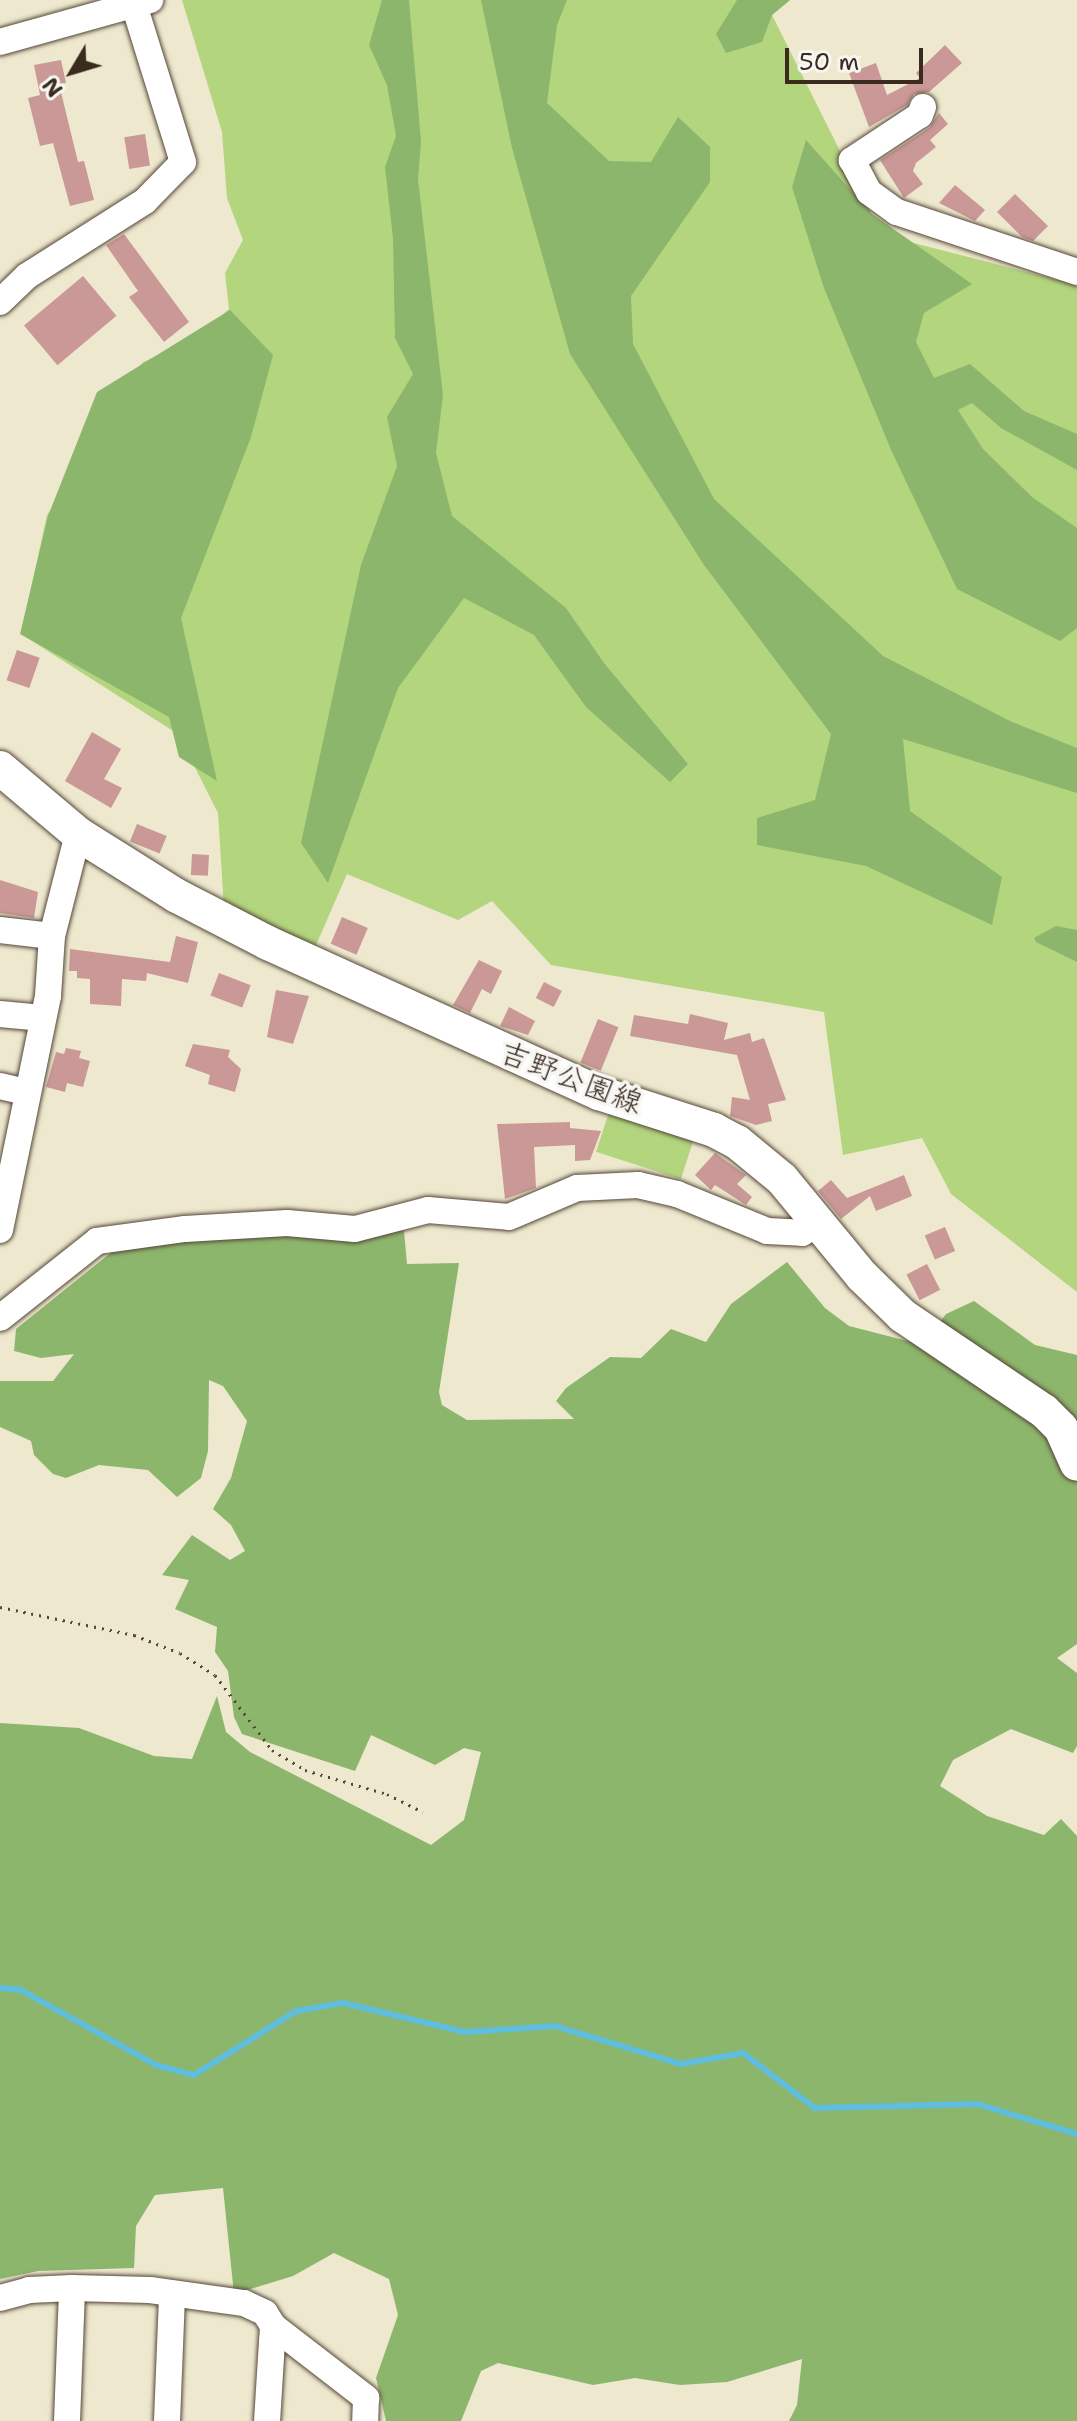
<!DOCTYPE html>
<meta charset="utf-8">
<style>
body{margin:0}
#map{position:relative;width:1077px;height:2421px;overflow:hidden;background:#ede8ce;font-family:"Shantell Sans","Klee One",sans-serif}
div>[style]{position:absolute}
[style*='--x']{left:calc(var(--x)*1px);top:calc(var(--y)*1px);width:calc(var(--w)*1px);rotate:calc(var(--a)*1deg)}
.green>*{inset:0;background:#b2d57e;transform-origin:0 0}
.forest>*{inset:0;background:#8db66d}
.stream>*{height:6px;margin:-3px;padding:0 3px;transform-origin:3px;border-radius:3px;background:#5fbddd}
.building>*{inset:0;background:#ca9896;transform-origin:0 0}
.path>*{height:3px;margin-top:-1.5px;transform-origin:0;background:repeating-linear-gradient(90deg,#564638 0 2px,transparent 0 8px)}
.roads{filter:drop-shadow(0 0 2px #564638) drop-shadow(0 0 2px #564638)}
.minor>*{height:26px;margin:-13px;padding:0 13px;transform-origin:13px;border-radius:13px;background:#fff}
.major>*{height:34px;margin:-17px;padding:0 17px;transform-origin:17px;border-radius:17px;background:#fff}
span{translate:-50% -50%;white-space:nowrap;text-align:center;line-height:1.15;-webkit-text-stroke:7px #f6f6f2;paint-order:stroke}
.street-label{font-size:30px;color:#3b2a1e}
.north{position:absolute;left:32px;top:32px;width:80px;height:80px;-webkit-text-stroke:6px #f6f6f2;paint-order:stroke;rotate:232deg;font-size:22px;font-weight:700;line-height:32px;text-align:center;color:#3b2a1e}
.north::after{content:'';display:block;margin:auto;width:28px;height:36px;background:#3b2a1e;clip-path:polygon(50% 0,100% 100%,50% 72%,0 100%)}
.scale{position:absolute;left:785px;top:48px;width:138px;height:36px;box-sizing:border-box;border:4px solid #3b2a1e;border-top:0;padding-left:10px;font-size:24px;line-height:28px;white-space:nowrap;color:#3b2a1e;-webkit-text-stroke:6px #f6f6f2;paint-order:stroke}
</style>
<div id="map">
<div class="green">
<div style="clip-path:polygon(182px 0,790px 0,772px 15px,872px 215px,906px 241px,1077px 285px,1077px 1292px,951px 1194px,922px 1138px,843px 1155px,824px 1012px,551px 965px,492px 901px,458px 920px,347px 874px,313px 952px,224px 908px,218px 813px,178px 734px,21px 634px,47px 515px,95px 445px,122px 388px,143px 362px,196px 339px,229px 309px,225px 273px,243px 240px,227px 198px,222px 132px)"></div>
<div style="left:610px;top:1109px;width:89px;height:45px;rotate:18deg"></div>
</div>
<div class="forest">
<div style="clip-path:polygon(382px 0,409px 0,421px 141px,418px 179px,443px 395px,436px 453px,452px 516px,566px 608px,604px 663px,688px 764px,670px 782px,586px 707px,534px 635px,464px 598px,398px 688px,328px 883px,301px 843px,361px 565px,397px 466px,387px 417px,413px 374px,395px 338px,393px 238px,385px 167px,396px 136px,387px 85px,369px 45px)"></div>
<div style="clip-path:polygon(481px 0,567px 0,557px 25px,547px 103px,609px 161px,651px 162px,678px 117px,710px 147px,710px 182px,631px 296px,633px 344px,714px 499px,883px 656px,1010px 721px,1077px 748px,1077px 793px,903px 739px,910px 811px,1002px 877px,992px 925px,866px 866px,757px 845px,757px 818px,815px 800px,831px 734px,704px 565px,570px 354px,512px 148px)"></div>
<div style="clip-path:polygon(737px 0,790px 0,772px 15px,762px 42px,726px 53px,716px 34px)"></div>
<div style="clip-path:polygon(806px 140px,872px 214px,972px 284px,924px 313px,916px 342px,934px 378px,970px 364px,1024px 411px,1077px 434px,1077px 470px,1001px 428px,972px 403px,958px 410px,983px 449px,1032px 497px,1077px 528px,1077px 628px,1060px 641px,957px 589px,892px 452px,824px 288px,792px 187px)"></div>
<div style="clip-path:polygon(230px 310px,273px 355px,251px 437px,181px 618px,217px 781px,179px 757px,169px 717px,20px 634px,48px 516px,97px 392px)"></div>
<div style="clip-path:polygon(1056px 926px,1077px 930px,1077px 962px,1036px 942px,1034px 938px)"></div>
<div style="clip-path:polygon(404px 1231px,407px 1264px,459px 1263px,439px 1392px,442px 1405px,467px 1420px,574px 1419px,556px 1401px,566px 1388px,610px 1357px,641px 1358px,671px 1329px,706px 1342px,731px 1304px,787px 1262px,825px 1308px,849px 1326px,923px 1345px,946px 1314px,974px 1301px,1035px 1345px,1077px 1355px,1077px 1644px,1057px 1658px,1077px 1673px,1077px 1746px,1073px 1753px,1011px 1729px,953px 1760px,940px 1786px,987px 1816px,1044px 1835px,1061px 1819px,1077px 1836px,1077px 2421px,789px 2421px,797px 2405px,802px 2359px,727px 2382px,680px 2385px,635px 2378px,593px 2385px,498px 2363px,481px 2371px,461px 2421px,386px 2421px,376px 2378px,398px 2315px,389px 2279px,334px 2253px,293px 2276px,234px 2294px,223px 2188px,155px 2195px,136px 2226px,134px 2268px,38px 2271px,0 2279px,0 1723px,79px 1728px,154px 1756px,192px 1759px,217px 1696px,226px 1732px,250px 1752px,431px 1845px,464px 1820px,481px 1752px,464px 1748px,435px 1765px,371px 1735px,355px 1771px,242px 1734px,234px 1717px,228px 1671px,215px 1652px,217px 1627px,175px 1609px,189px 1580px,162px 1575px,192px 1535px,230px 1560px,245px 1551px,231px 1525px,213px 1509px,231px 1478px,247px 1421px,223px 1386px,209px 1380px,208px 1451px,201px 1478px,177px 1497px,148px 1470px,99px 1465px,66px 1478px,53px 1474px,34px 1455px,31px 1441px,0 1427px,0 1381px,53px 1381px,74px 1354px,41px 1358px,14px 1351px,16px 1329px,118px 1247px,190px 1234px)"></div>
</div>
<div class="stream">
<div style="--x:0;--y:1988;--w:21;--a:5"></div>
<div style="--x:21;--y:1990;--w:154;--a:29.1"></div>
<div style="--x:156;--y:2065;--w:39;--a:15"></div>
<div style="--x:194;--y:2075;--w:120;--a:-32.1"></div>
<div style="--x:296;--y:2011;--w:48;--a:-9.7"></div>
<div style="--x:343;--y:2003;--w:125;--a:13.4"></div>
<div style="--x:465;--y:2032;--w:90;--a:-3.8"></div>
<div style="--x:555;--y:2026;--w:132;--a:16.8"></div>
<div style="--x:681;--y:2064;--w:63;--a:-10.1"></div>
<div style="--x:743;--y:2053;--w:91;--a:37.4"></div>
<div style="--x:815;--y:2108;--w:162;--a:-1.4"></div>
<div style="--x:977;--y:2104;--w:104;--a:16.7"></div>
</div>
<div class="building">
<div style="clip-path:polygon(945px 45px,962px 63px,929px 92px,914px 94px,907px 105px,869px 127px,849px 73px,876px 63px,887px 95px,920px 78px,916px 73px)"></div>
<div style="clip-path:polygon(61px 60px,66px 83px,59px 84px,78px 162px,84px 161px,94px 200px,70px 206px,53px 143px,40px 146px,28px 98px,40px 95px,34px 65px)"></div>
<div style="clip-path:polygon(939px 113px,948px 124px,930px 140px,936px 147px,916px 163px,913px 171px,923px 184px,904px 198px,880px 160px,929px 128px)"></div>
<div style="left:145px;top:134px;width:32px;height:21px;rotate:81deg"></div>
<div style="clip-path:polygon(955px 185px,985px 210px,975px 221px,939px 203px)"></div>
<div style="clip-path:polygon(1015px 194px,1048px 226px,1033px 241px,1022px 237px,997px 212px)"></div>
<div style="clip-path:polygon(124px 234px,189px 322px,164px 342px,129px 297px,138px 291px,106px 245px)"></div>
<div style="left:83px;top:276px;width:52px;height:77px;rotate:50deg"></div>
<div style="left:17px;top:650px;width:24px;height:32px;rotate:19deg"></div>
<div style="clip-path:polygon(92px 732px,121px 749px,104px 779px,122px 788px,111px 808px,65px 781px)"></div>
<div style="left:137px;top:824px;width:32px;height:19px;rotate:22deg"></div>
<div style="left:192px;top:854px;width:17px;height:21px;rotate:3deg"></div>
<div style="clip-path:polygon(0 880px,38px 892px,34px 918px,0 913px)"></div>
<div style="left:342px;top:917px;width:28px;height:29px;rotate:23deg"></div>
<div style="clip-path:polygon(176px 936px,198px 942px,188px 983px,147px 973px,146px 981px,122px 979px,121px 1006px,90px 1004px,90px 979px,77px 978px,77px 971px,69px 971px,70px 949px,170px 962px)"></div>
<div style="clip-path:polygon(479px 960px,502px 971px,491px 994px,482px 989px,470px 1013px,453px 1005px)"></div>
<div style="left:219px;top:973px;width:34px;height:24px;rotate:21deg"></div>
<div style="left:544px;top:982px;width:20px;height:18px;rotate:27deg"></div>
<div style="clip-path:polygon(276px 990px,309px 996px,293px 1044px,267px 1037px)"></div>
<div style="clip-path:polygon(509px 1007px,535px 1021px,528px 1035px,500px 1026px)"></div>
<div style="clip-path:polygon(690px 1014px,728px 1023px,724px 1040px,750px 1033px,752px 1042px,764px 1038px,786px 1100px,768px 1104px,772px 1121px,756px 1125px,730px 1116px,732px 1097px,750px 1100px,737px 1055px,630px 1036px,634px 1015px,688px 1024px)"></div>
<div style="left:598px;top:1019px;width:22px;height:47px;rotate:22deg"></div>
<div style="clip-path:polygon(193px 1044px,230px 1050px,228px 1057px,241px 1069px,235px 1092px,208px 1084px,210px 1075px,185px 1066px)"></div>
<div style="clip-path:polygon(66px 1048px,81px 1051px,79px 1058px,90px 1061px,83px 1087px,67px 1083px,65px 1092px,46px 1087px,56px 1052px,64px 1054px)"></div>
<div style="clip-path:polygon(570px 1122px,570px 1128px,601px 1131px,590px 1160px,575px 1161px,575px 1145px,534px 1147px,536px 1188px,505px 1199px,497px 1124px)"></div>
<div style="clip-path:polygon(715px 1153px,746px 1175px,737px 1184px,752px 1197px,746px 1205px,715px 1185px,711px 1190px,695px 1175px)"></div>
<div style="clip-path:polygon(904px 1175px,912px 1196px,876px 1211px,870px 1196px,841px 1219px,818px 1191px,831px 1180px,847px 1198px)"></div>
<div style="left:945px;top:1227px;width:26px;height:22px;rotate:67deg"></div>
<div style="left:927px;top:1264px;width:29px;height:23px;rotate:63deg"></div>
</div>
<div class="path">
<div style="--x:0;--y:1607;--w:137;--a:11.8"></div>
<div style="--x:134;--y:1635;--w:49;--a:21.4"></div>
<div style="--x:180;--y:1653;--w:41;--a:32.2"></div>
<div style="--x:215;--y:1675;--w:94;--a:52.8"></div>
<div style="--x:272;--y:1750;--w:39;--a:31"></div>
<div style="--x:305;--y:1770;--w:85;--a:16.3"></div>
<div style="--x:387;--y:1794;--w:40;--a:26.6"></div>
</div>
<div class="roads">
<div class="minor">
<div style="--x:0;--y:42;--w:156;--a:-15.6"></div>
<div style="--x:923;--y:107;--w:9;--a:111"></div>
<div style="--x:920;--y:115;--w:82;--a:146.5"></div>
<div style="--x:852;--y:160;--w:36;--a:62"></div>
<div style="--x:869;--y:192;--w:34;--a:36"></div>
<div style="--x:897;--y:212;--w:190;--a:18.4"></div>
<div style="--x:0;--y:302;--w:37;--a:-44"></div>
<div style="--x:27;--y:276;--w:140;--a:-32.4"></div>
<div style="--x:145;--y:201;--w:54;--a:-45.7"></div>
<div style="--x:183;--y:162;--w:164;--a:-107.3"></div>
<div style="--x:0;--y:930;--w:52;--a:6.6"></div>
<div style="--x:0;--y:1014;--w:43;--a:5.3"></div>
<div style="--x:0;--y:1086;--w:28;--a:13"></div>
<div style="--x:0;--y:1230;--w:239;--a:-78.4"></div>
<div style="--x:48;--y:996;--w:60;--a:-86.2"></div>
<div style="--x:52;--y:936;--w:105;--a:-75.7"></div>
<div style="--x:0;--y:1318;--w:124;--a:-38.4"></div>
<div style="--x:97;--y:1241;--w:89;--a:-7.8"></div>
<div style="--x:185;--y:1229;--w:102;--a:-3.4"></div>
<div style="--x:287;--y:1223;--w:68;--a:5"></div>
<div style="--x:355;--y:1229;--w:75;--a:-14.6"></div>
<div style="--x:428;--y:1210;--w:81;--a:4.9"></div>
<div style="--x:509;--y:1217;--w:74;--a:-23.1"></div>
<div style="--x:577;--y:1188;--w:61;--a:-2.8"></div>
<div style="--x:638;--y:1185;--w:40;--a:13"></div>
<div style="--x:677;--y:1194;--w:97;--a:22.3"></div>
<div style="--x:767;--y:1231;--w:35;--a:3"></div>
<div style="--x:802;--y:1233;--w:21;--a:-31"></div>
<div style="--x:0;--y:2298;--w:30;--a:-15"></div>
<div style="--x:29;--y:2290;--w:43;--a:-2.7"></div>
<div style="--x:273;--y:2326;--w:118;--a:37.7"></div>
<div style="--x:366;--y:2398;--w:23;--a:92"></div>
<div style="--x:67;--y:2421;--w:133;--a:-87.8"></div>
<div style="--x:72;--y:2288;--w:78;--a:1.5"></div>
<div style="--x:150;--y:2290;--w:95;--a:7.9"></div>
<div style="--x:244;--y:2303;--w:23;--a:25"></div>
<div style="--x:265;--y:2313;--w:15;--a:58"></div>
<div style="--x:273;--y:2326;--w:95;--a:93.6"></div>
<div style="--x:167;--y:2421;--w:127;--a:-87.7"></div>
</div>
<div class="major">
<div style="--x:0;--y:768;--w:102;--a:40.2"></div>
<div style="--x:78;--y:834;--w:117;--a:32.1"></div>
<div style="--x:177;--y:896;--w:102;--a:27.3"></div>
<div style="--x:268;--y:943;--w:363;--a:24.4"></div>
<div style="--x:599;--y:1093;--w:121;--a:17.8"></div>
<div style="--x:714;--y:1130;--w:26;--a:28"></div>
<div style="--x:737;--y:1142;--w:58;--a:39.4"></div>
<div style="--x:782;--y:1179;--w:126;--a:50.5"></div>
<div style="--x:862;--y:1276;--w:57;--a:44.3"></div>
<div style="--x:903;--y:1316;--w:170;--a:34"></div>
<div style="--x:1044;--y:1411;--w:24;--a:45"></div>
<div style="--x:1061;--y:1428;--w:39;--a:66"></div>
</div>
</div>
<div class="street-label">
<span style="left:571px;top:1078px;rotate:21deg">吉野公園線</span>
</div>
<div class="north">N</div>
<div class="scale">50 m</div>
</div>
